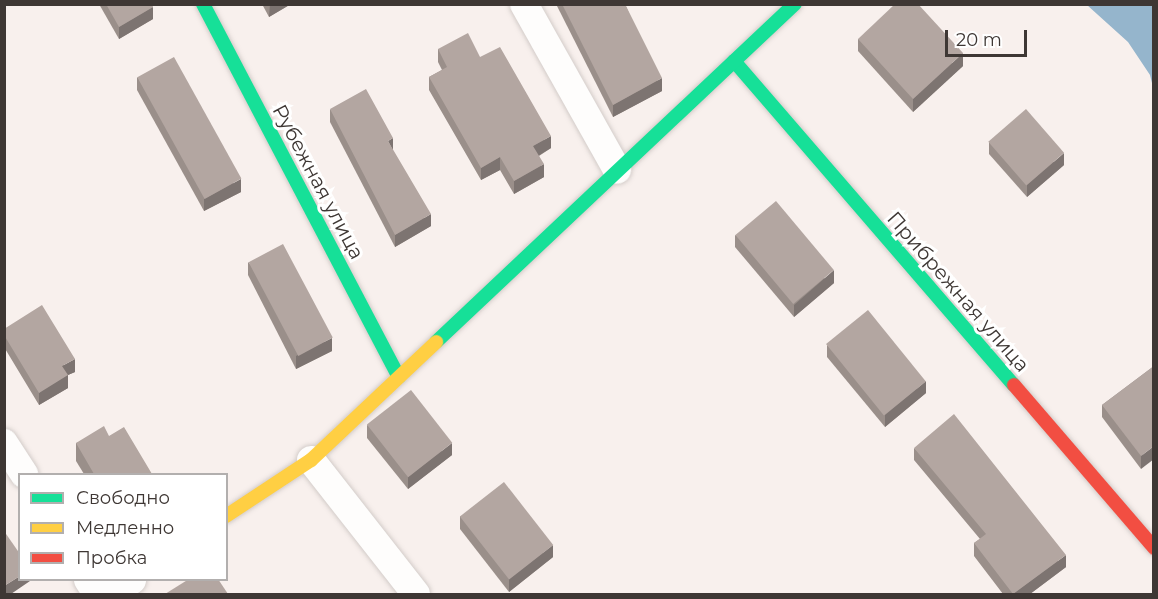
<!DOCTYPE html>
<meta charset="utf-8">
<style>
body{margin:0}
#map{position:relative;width:1158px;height:599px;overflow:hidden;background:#f8f0ed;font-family:Montserrat,sans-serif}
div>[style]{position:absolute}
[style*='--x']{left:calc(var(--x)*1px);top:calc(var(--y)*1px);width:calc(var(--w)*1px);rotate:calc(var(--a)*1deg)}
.water>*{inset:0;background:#95b5cc}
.roads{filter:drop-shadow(0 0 2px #d3ccc9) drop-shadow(0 0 2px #d3ccc9)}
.street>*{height:28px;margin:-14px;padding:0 14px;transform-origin:14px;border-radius:14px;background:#fefdfc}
.fast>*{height:14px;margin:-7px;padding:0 7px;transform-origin:7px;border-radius:7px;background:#16e098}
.slow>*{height:14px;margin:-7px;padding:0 7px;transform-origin:7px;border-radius:7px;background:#ffcf43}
.jam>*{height:14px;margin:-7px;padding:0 7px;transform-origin:7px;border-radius:7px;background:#f24e42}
.wall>*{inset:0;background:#9a8f8a}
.shaded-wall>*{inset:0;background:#7d7471}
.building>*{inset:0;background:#b3a6a1;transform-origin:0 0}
span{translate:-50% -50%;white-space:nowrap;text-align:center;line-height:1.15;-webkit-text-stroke:6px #fff;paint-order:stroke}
.street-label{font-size:20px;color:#3e3734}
.frame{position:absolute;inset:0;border:6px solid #3e3734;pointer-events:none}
.legend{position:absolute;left:18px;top:473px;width:210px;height:108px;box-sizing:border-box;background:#fff;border:2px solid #b2afae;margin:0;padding:8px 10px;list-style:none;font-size:18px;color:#3e3734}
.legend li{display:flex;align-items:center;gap:12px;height:30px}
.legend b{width:30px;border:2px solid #b2afae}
.scale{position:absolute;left:945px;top:30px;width:82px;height:27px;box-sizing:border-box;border:3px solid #3e3734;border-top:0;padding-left:8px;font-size:18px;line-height:21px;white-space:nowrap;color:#3e3734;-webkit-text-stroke:4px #fff;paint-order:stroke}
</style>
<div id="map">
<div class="water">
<div style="clip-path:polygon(1087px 5px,1153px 5px,1153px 87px,1150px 75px,1128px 42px)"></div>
</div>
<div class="roads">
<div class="street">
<div style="--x:524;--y:4;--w:190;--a:60.7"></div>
<div style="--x:4;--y:443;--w:37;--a:57"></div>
<div style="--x:311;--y:460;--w:170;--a:51.9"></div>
<div style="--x:88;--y:580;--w:17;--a:57"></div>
<div style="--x:110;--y:594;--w:26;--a:-32"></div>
</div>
<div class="fast">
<div style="--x:203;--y:4;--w:421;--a:62.3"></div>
<div style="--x:734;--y:61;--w:428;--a:49.2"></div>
<div style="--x:436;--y:342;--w:493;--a:-43.3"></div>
</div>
<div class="slow">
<div style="--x:226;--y:516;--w:102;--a:-33.4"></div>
<div style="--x:311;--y:460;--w:172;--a:-43.3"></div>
</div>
<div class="jam">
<div style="--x:1014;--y:385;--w:215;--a:49.3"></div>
</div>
</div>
<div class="wall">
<div style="clip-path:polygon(99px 4px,152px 4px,153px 19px,119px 39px)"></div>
<div style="clip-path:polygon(262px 4px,291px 4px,269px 17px)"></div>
<div style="clip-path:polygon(556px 4px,625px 4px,662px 91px,613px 117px)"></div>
<div style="clip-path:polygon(858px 39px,963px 66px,913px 112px,858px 51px)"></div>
<div style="clip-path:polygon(438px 49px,480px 57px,551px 148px,539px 156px,544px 177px,514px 194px,500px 170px,481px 180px,429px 90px,429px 77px,442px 70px,438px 62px)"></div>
<div style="clip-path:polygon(137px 77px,241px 192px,204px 211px,137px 90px)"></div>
<div style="clip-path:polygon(330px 109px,431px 226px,395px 247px,330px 122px)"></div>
<div style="clip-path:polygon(989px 142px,1064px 165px,1027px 197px,989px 154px)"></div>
<div style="clip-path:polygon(735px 235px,834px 283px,794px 317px,735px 247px)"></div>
<div style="clip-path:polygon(248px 262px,332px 351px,296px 369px,248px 275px)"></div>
<div style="clip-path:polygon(4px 329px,75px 372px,68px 375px,68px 388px,39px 405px,4px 347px)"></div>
<div style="clip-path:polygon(827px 345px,926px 393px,885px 427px,827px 357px)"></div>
<div style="clip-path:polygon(1154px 366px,1141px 469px,1102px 417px,1102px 405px)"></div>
<div style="clip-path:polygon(367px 425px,452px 455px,408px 489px,367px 438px)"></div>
<div style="clip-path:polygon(109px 436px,152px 474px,84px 474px,76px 461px,76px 443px)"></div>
<div style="clip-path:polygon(914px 448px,1066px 567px,1030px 594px,1003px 594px,974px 556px,974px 543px,980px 539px,914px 460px)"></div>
<div style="clip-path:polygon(460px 516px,553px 557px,509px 592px,460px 529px)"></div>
</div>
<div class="shaded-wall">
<div style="clip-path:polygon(270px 4px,291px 4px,269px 17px)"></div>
<div style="clip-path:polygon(153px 7px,153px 19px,119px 39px,119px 27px)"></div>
<div style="clip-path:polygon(963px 53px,963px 66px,913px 112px,913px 99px)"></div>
<div style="clip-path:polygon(662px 78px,662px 91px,613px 117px,613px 105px)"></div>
<div style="clip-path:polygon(551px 136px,551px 148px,533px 159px,533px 146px)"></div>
<div style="clip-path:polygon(393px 138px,393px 151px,388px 141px)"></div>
<div style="clip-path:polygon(1064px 153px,1064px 165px,1027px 197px,1027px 185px)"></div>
<div style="clip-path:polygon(500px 157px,500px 170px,481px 180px,481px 168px)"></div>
<div style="clip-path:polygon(544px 164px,544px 177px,514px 194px,514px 181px)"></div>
<div style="clip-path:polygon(241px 179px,241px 192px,204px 211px,204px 199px)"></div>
<div style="clip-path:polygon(431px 214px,431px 226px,395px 247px,395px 235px)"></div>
<div style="clip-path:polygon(834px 270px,834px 283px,794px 317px,794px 305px)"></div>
<div style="clip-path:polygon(332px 338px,332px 351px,296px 369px,296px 356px)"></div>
<div style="clip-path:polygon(75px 359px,75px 372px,68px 375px,68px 388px,39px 405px,39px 393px,62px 366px)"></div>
<div style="clip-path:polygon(926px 381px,926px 393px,885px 427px,885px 415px)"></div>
<div style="clip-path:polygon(452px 443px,452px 455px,408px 489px,408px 477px)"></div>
<div style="clip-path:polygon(1154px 446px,1154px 459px,1141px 469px,1141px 456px)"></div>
<div style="clip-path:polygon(553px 545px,553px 557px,509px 592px,509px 579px)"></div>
<div style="clip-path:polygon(1066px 555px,1066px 567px,1030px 594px,1013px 594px)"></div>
<div style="clip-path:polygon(20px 576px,20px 579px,30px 579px,30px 581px,11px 594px,4px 594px,4px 586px)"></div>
</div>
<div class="building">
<div style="clip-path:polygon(106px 4px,152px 4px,153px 7px,119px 27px)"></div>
<div style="clip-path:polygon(562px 4px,625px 4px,662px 78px,613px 105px)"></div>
<div style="clip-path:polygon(895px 4px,918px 4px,963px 53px,913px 99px,858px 39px)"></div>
<div style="clip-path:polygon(468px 33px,480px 57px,500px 47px,551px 136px,533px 146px,544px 164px,514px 181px,500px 157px,481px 168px,429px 77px,447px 67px,438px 49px)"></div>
<div style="left:174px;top:57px;width:139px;height:42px;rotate:61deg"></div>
<div style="clip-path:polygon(366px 89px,393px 138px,388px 141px,431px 214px,395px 235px,330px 109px)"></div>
<div style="left:1026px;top:109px;width:58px;height:50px;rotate:49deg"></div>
<div style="left:776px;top:201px;width:90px;height:53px;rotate:50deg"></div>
<div style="left:283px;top:244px;width:106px;height:39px;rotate:62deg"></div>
<div style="clip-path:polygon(42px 305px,75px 359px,62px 366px,68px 375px,39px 393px,4px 335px,4px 329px)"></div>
<div style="left:868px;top:310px;width:92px;height:54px;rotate:51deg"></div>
<div style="clip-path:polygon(1154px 366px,1154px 446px,1141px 456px,1102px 405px)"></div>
<div style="left:411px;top:390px;width:67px;height:56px;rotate:52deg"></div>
<div style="clip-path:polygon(954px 414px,1066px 555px,1013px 594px,974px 543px,986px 534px,914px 448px)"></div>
<div style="clip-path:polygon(104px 426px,109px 436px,124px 427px,152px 474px,94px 474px,76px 443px)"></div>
<div style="left:504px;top:482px;width:80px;height:56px;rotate:52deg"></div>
<div style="clip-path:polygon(4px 531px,20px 554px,20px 576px,4px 586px)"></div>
<div style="clip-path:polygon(189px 579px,218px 579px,228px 594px,165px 594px)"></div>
</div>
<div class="street-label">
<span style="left:318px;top:182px;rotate:62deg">Рубежная улица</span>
<span style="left:958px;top:292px;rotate:49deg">Прибрежная улица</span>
</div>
<div class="frame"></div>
<ul class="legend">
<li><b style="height:8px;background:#16e098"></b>Свободно</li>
<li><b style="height:8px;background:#ffcf43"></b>Медленно</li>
<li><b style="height:8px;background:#f24e42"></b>Пробка</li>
</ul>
<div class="scale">20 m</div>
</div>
